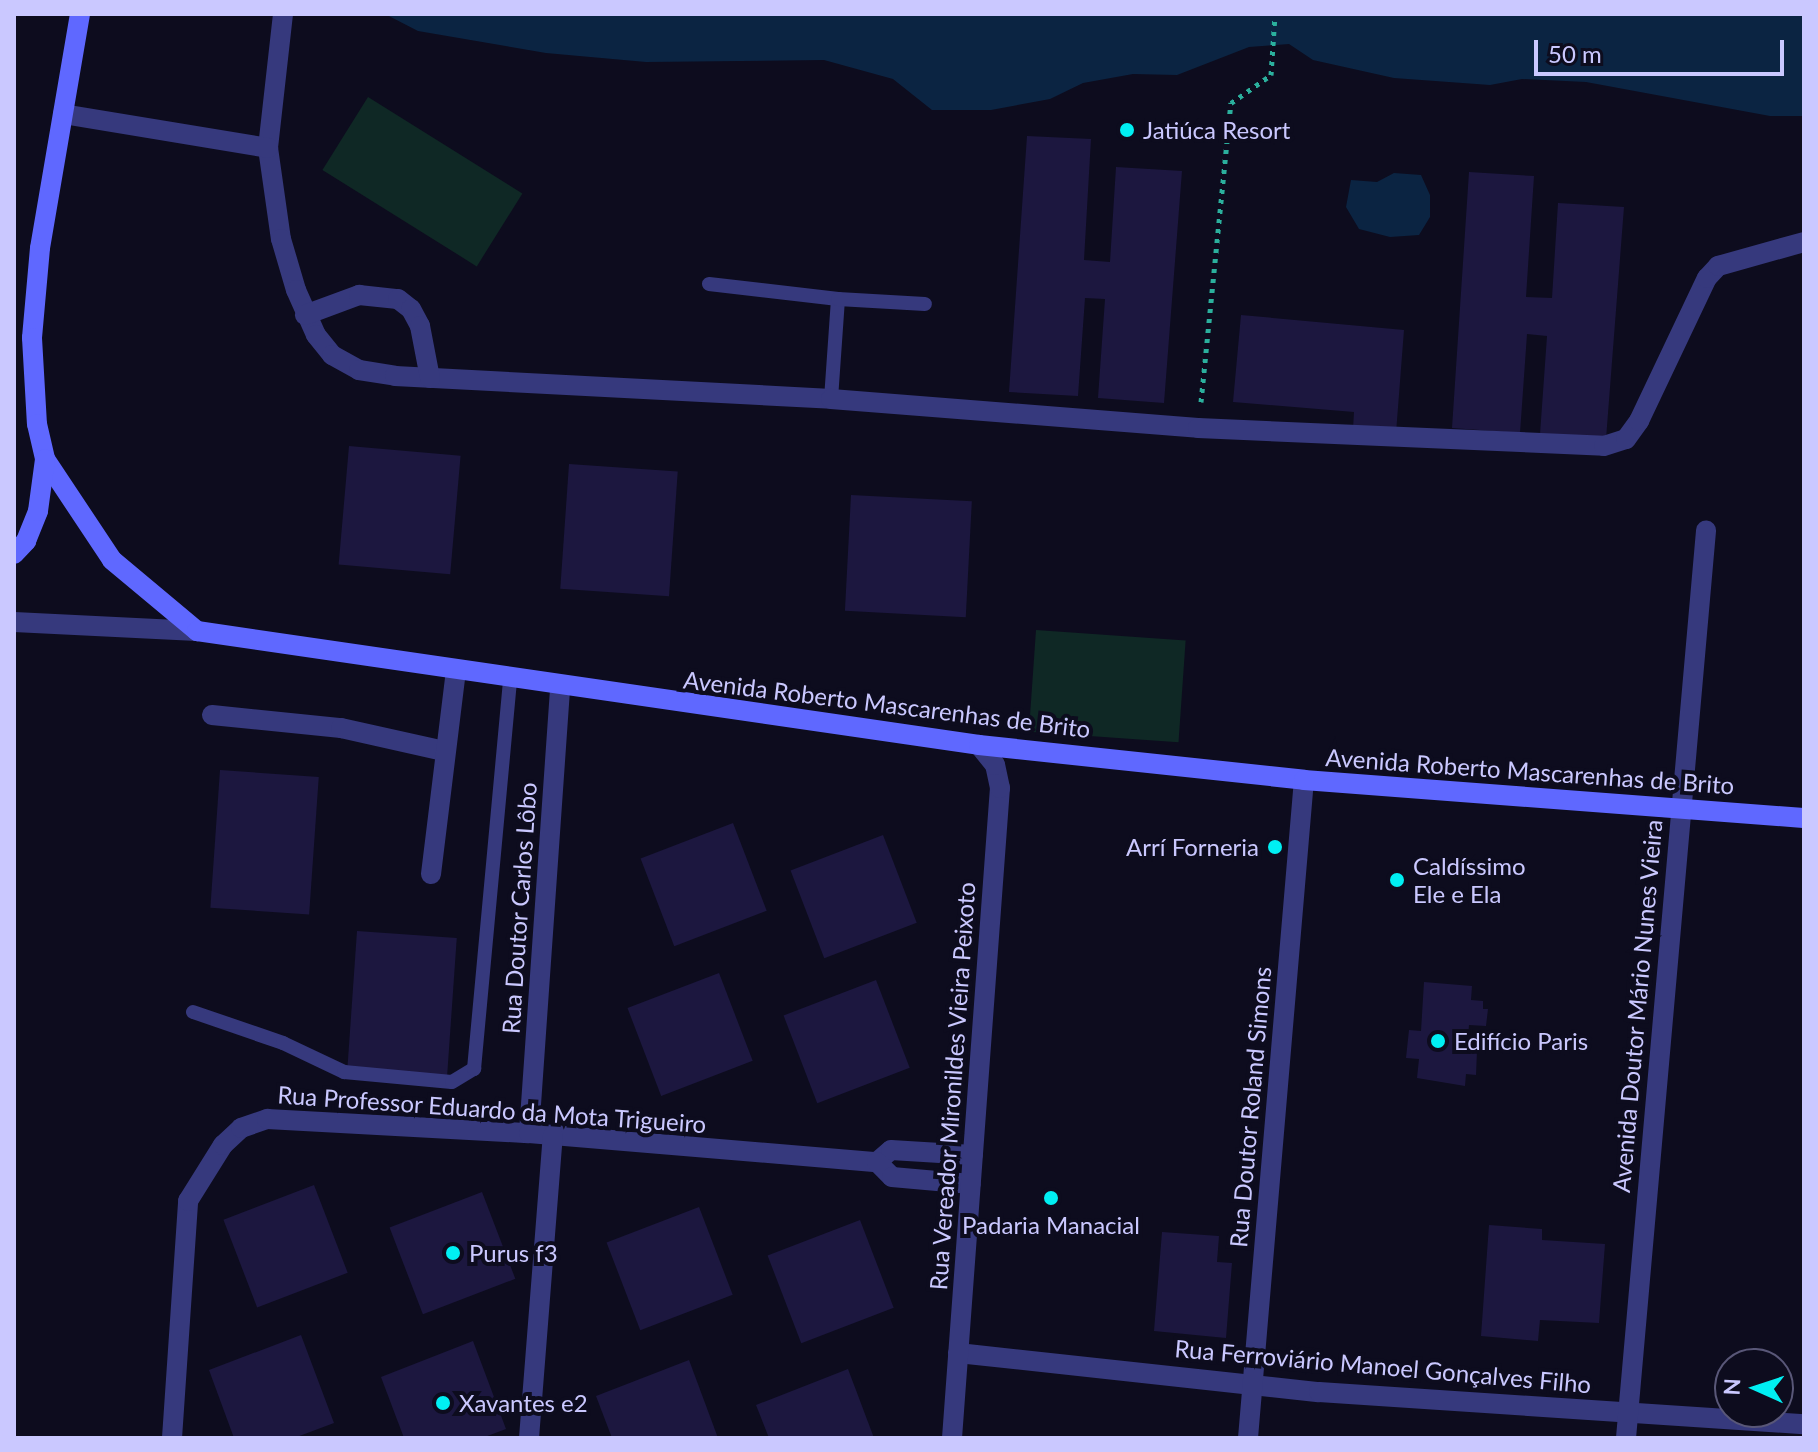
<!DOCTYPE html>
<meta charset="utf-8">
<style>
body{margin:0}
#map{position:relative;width:1818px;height:1452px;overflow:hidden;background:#0d0c1e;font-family:Lato,sans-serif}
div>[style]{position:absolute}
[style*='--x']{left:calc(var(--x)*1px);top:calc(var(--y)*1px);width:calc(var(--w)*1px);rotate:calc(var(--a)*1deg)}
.green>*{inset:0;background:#0f2825;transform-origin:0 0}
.water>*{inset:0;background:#0b2442}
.building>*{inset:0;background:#1c173f;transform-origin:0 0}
.path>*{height:5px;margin-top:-2.5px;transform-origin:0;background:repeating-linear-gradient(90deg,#2bb09d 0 4px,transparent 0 10px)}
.lane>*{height:14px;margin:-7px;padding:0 7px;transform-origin:7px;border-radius:7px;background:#36397d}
.street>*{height:20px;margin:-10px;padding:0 10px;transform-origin:10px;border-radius:10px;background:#36397d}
.secondary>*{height:20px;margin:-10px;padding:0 10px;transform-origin:10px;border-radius:10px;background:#5f68ff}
.dots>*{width:22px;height:22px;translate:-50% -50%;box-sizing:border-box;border:4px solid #0d0c1e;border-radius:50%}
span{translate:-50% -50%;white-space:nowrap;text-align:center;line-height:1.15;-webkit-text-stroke:8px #0d0c1e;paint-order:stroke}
.poi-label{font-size:24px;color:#cac8ff}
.left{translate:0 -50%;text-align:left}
.right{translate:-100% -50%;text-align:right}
.street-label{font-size:24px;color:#cac8ff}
.frame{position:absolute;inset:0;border:16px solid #cac8ff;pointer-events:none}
.north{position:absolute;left:1714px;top:1348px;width:80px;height:80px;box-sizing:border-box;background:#0d0c1e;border:2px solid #595778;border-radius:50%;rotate:273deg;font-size:22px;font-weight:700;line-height:32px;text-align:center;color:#cac8ff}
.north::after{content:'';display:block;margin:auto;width:28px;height:36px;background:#00eff3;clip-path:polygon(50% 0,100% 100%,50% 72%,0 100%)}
.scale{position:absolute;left:1534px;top:40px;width:250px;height:36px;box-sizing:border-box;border:4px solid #cac8ff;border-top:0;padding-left:10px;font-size:24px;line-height:28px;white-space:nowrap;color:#cac8ff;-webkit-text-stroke:6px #0d0c1e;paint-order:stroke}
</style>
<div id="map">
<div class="green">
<div style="left:368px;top:97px;width:182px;height:86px;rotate:32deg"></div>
<div style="left:1036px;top:630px;width:150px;height:102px;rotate:4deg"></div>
</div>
<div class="water">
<div style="clip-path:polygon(385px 14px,1804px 14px,1804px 116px,1770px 116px,1586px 82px,1522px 79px,1490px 85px,1394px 78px,1313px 60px,1289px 44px,1249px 47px,1177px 75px,1133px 74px,1083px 83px,1050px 99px,991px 110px,932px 110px,893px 79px,824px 60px,646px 62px,546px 53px,418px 31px)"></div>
<div style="clip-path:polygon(1394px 173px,1421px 175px,1430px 195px,1430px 217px,1419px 235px,1390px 237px,1359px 229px,1346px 207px,1351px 180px,1377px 182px)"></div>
</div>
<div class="building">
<div style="clip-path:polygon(1027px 136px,1091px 139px,1084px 260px,1110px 262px,1116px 167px,1182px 171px,1164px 403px,1098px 398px,1105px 299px,1085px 298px,1078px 396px,1009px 392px)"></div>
<div style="clip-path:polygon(1469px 172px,1534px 176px,1526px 297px,1552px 298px,1558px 203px,1624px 207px,1606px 439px,1540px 434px,1547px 336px,1527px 334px,1520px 433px,1452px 428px)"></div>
<div style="clip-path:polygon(1241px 315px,1404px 330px,1396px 433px,1353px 429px,1354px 412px,1233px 402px)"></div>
<div style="left:349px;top:446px;width:112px;height:119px;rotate:5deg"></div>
<div style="left:569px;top:464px;width:109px;height:125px;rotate:4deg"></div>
<div style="left:851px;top:495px;width:121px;height:116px;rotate:3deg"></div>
<div style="left:220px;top:770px;width:99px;height:138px;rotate:4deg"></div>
<div style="left:733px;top:823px;width:94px;height:99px;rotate:69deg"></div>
<div style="left:883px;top:835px;width:94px;height:99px;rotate:69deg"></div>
<div style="left:357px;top:931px;width:100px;height:138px;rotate:4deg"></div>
<div style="left:719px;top:973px;width:94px;height:98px;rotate:69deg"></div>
<div style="left:876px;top:980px;width:94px;height:99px;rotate:69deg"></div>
<div style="clip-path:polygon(1424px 982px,1472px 986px,1471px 1000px,1483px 1001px,1483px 1009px,1488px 1009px,1486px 1026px,1469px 1025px,1467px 1051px,1477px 1051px,1476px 1075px,1466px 1074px,1465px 1086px,1417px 1078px,1419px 1059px,1406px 1058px,1409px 1030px,1421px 1031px)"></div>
<div style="left:314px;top:1185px;width:94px;height:97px;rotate:69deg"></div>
<div style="left:482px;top:1192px;width:93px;height:99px;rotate:69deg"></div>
<div style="left:699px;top:1207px;width:94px;height:99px;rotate:69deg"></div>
<div style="left:860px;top:1220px;width:94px;height:99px;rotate:69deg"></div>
<div style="clip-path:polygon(1489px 1225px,1542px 1229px,1542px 1240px,1605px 1244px,1599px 1323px,1540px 1320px,1538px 1341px,1481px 1336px)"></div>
<div style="clip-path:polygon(1162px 1232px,1219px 1236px,1217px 1262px,1232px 1263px,1226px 1338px,1154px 1331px)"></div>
<div style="clip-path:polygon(301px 1335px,334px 1423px,294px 1438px,234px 1438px,209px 1370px)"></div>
<div style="clip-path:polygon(473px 1341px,506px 1429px,482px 1438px,404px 1438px,381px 1377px)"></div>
<div style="clip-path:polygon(689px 1360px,718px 1438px,612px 1438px,596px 1396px)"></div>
<div style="clip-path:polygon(848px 1369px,874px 1438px,769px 1438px,756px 1405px)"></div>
</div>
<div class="path">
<div style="--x:1201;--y:402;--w:301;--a:-84.3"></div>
<div style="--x:1231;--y:103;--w:49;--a:-35"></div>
<div style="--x:1271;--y:75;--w:61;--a:-86.2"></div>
</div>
<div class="lane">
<div style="--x:709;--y:284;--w:130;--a:6.6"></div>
<div style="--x:838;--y:299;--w:100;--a:94"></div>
<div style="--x:838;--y:299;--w:87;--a:3.3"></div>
<div style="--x:193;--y:1012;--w:95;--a:19"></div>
<div style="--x:283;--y:1043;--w:68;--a:25.4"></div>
<div style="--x:344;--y:1072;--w:108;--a:5.3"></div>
<div style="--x:452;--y:1082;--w:26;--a:-31"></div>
<div style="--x:474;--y:1069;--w:393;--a:-84.7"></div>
</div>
<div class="street">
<div style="--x:283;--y:14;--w:135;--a:96.4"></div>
<div style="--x:268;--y:148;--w:92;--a:81.9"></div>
<div style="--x:281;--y:239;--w:53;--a:73.6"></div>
<div style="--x:296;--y:290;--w:49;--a:66"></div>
<div style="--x:316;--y:335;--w:26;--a:51"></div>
<div style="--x:332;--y:355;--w:31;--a:29"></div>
<div style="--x:359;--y:370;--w:36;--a:9"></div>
<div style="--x:395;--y:376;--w:437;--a:3"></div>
<div style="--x:831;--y:399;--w:368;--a:4.5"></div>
<div style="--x:1198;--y:428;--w:406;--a:2.5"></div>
<div style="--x:1604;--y:446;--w:23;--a:-18"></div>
<div style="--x:1626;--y:439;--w:22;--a:-54"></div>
<div style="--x:1639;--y:421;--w:158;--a:-64.6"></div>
<div style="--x:1707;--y:278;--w:16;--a:-47"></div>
<div style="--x:1718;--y:266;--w:89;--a:-15.6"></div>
<div style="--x:63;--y:114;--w:208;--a:9.4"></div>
<div style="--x:305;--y:315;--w:58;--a:-20.3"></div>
<div style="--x:359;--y:295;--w:39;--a:6"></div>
<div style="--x:398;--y:299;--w:16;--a:38"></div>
<div style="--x:411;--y:309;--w:19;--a:62"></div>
<div style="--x:420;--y:326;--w:53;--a:79.1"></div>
<div style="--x:14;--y:622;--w:183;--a:2.8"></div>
<div style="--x:212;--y:715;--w:130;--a:5.8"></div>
<div style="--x:341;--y:728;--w:106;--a:12.6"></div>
<div style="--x:431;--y:874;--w:206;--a:-83"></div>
<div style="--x:529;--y:1133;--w:447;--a:-86"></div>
<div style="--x:877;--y:1162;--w:18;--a:-41"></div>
<div style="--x:891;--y:1150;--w:82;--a:3.5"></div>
<div style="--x:958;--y:1353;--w:363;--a:6.2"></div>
<div style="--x:1319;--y:1392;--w:486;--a:3.8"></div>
<div style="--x:172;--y:1438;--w:238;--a:-86.1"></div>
<div style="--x:188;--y:1201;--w:66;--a:-58"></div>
<div style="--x:223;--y:1145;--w:25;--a:-43"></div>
<div style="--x:241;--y:1128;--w:28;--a:-19"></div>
<div style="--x:267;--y:1119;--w:262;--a:3.1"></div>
<div style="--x:529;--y:1133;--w:349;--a:4.8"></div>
<div style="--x:877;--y:1162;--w:21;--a:45"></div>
<div style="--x:892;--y:1177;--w:79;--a:5.1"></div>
<div style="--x:529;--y:1438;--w:303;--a:-85.5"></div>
<div style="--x:952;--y:1438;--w:652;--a:-85.78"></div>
<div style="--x:1000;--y:788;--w:24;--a:-102"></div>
<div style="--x:995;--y:765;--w:26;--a:-129"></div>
<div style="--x:1248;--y:1438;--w:660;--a:-85.14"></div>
<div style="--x:1626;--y:1438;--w:911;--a:-84.96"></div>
</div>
<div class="secondary">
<div style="--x:80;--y:14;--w:237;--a:99.7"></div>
<div style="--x:40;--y:248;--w:90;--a:95.1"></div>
<div style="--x:32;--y:338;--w:86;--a:86.7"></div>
<div style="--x:37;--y:424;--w:36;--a:77"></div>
<div style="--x:45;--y:459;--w:121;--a:56.4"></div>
<div style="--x:112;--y:560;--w:111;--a:39.9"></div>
<div style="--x:197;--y:631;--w:790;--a:8.29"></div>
<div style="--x:979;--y:745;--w:327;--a:6.1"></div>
<div style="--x:1304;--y:780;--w:501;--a:4.35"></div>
<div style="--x:14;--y:554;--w:18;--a:-47"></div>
<div style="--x:26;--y:541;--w:32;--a:-68"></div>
<div style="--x:38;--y:511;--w:52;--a:-82.3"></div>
</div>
<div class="dots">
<div style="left:1127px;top:130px;background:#00eff3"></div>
<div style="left:1275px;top:847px;background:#00eff3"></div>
<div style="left:1397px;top:880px;background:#00eff3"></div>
<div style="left:1438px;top:1041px;background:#00eff3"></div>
<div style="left:1051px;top:1198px;background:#00eff3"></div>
<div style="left:453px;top:1253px;background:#00eff3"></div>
<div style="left:443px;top:1403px;background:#00eff3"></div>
</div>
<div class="poi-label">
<span class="left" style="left:1143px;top:130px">Jatiúca Resort</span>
<span class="right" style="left:1259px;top:847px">Arrí Forneria</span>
<span class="left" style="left:1413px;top:880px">Caldíssimo<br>Ele e Ela</span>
<span class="left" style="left:1454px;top:1041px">Edifício Paris</span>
<span style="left:1051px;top:1225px">Padaria Manacial</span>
<span class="left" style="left:469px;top:1253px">Purus f3</span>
<span class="left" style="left:459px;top:1403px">Xavantes e2</span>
</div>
<div class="street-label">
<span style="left:887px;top:704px;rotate:7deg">Avenida Roberto Mascarenhas de Brito</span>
<span style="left:1530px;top:771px;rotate:4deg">Avenida Roberto Mascarenhas de Brito</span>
<span style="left:519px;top:908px;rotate:-86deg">Rua Doutor Carlos Lôbo</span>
<span style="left:1637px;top:1006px;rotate:-85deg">Avenida Doutor Mário Nunes Vieira</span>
<span style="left:952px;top:1086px;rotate:-86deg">Rua Vereador Mironildes Vieira Peixoto</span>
<span style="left:1250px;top:1107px;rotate:-85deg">Rua Doutor Roland Simons</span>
<span style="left:492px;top:1109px;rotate:4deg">Rua Professor Eduardo da Mota Trigueiro</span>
<span style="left:1383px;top:1366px;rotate:5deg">Rua Ferroviário Manoel Gonçalves Filho</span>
</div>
<div class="frame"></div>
<div class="north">N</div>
<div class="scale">50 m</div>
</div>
